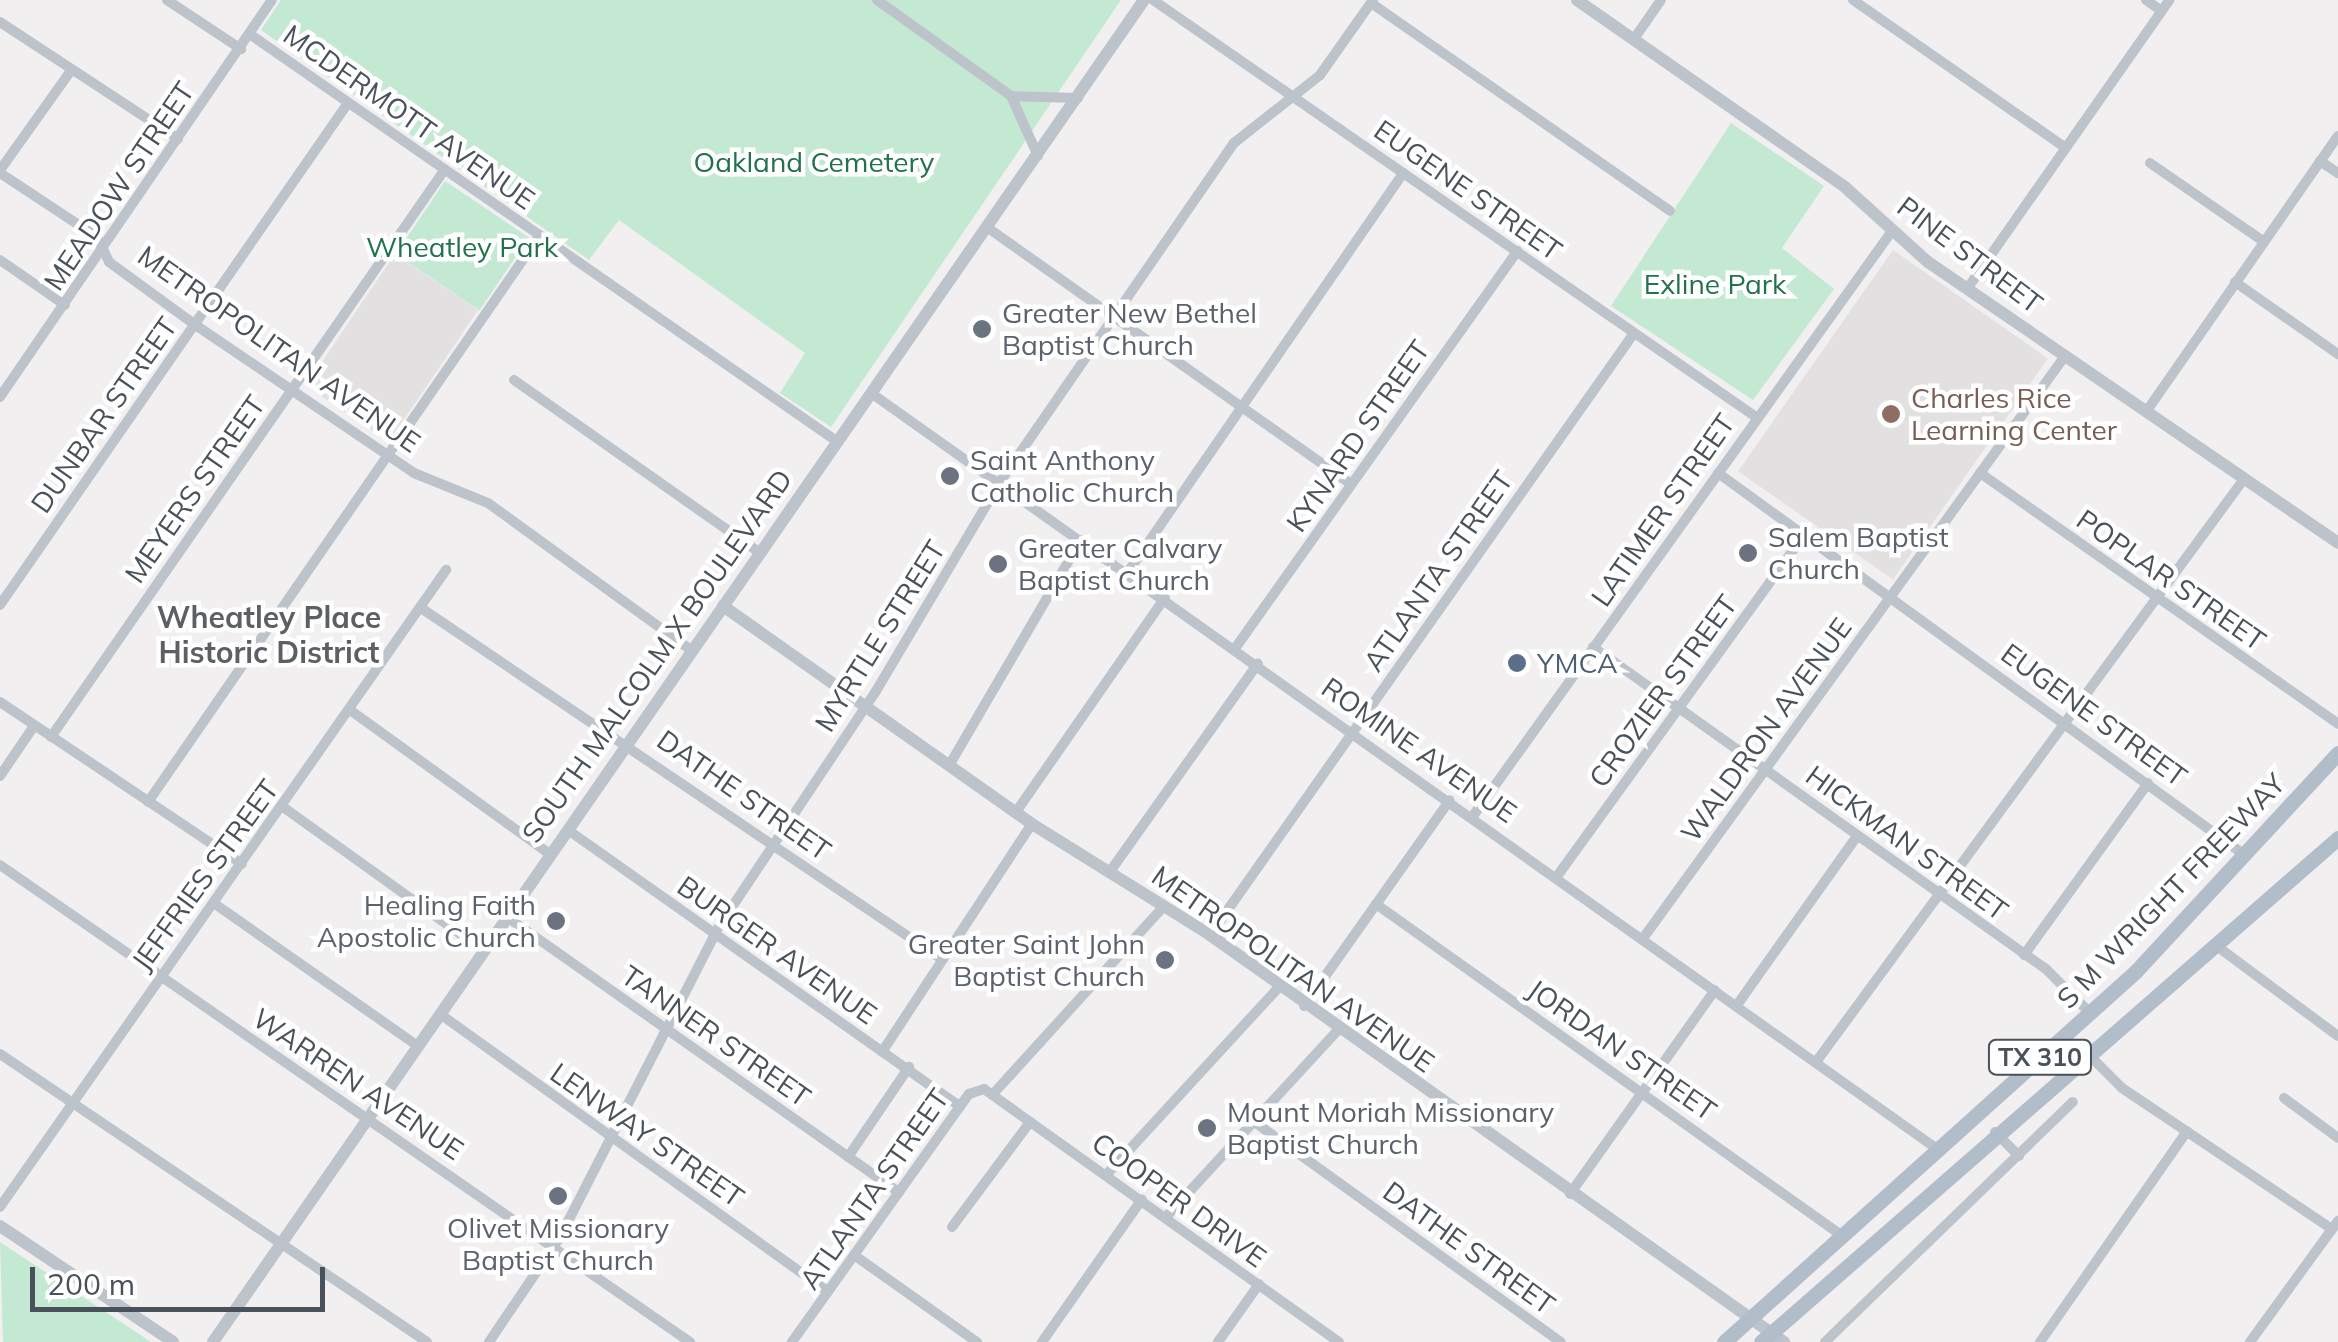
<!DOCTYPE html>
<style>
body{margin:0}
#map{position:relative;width:2338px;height:1342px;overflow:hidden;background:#f1efef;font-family:Mulish,sans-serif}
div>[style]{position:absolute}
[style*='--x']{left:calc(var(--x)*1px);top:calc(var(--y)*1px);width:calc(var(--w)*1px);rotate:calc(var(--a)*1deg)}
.education>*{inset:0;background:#e2e0e0;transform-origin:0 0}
.green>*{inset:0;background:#c3e9d2;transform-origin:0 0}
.minor>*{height:10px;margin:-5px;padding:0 5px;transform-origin:5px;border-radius:5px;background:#bcc3ca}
.tertiary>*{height:12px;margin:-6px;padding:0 6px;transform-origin:6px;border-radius:6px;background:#bcc3ca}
.primary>*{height:15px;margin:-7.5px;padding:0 7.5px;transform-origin:7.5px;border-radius:7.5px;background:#b2bdca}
.dots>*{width:28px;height:28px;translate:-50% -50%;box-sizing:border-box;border:5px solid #fff;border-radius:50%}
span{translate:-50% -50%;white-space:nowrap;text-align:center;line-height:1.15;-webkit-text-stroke:9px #fff;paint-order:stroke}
.shield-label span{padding:2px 8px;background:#fff;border:2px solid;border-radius:8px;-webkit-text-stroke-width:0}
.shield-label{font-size:25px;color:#49515a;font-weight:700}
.street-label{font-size:28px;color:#49515a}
.park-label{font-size:28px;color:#23724c}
.worship-label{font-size:28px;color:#5b616d}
.left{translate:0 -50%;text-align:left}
.right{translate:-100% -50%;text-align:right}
.education-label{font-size:28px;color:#785e54}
.service-label{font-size:28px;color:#4e5e75}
.neighbourhood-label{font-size:30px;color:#5c5f63;font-weight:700}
.scale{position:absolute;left:30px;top:1267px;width:295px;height:45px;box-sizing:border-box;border:5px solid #49515a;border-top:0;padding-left:12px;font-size:30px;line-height:35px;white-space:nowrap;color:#49515a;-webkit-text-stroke:8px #fff;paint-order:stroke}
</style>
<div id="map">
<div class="education">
<div style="left:1893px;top:250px;width:189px;height:270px;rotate:35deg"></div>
<div style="left:395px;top:254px;width:100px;height:159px;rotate:34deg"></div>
</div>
<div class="green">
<div style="clip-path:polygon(281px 0,1121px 0,831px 427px,780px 393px,805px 353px,619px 220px,589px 260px,261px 30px)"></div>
<div style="clip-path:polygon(1731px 123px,1824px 186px,1782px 248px,1834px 289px,1753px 400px,1611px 306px)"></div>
<div style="left:445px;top:181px;width:101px;height:88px;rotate:34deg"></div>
<div style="clip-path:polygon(0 1242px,151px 1342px,3px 1342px)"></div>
</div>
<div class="minor">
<div style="--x:167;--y:0;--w:89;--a:33.5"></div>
<div style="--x:877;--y:0;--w:165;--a:35.6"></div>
<div style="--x:1153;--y:0;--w:733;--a:34.67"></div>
<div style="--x:1853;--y:0;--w:259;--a:34.8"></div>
<div style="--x:2146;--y:0;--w:19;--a:35"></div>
<div style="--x:1371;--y:3;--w:364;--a:34.8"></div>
<div style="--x:0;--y:22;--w:213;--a:33.3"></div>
<div style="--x:251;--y:35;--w:714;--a:34.74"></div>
<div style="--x:1634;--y:39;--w:47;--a:-55.3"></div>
<div style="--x:1038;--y:156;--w:66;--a:-114.2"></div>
<div style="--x:1011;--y:96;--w:67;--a:1.7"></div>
<div style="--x:2320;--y:161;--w:22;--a:34"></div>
<div style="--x:2150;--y:163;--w:137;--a:34.6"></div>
<div style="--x:0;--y:170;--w:120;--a:-54.5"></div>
<div style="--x:0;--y:173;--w:116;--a:33.4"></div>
<div style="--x:97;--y:237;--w:28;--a:64"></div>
<div style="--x:109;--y:262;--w:105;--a:36.1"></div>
<div style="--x:194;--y:324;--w:266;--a:34.1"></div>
<div style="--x:414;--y:473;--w:80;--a:22.1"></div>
<div style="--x:488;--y:503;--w:251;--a:35.9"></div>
<div style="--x:988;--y:228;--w:444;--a:35.2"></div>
<div style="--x:0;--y:260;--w:79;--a:34.7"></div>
<div style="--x:2235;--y:282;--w:126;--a:35"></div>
<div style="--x:1967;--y:289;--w:353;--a:-55"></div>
<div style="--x:514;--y:380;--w:299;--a:35.1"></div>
<div style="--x:871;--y:393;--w:1307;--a:35.34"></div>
<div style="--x:0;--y:397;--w:481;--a:-55.6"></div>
<div style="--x:2146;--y:412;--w:336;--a:-55.2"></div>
<div style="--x:1718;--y:473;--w:652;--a:35.96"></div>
<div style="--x:1980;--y:473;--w:437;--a:35"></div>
<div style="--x:1128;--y:572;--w:485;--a:-55.4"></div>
<div style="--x:0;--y:605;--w:611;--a:-55.27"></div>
<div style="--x:421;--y:608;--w:626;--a:33.99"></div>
<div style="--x:1236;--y:647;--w:486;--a:-54.6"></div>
<div style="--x:1593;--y:647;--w:556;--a:35.41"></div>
<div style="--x:2046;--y:969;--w:62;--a:45"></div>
<div style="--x:0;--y:702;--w:291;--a:33.8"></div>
<div style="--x:350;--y:710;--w:246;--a:35.8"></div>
<div style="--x:51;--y:737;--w:691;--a:-55.25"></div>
<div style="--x:950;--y:764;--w:259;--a:-59.7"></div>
<div style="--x:0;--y:776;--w:60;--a:-55.8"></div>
<div style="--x:148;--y:802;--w:689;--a:-55.34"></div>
<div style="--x:283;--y:807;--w:246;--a:35.6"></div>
<div style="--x:1016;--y:812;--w:261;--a:-55.2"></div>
<div style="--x:1473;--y:816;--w:720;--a:-54.39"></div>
<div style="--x:568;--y:830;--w:480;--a:35.2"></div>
<div style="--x:0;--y:865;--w:839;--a:34.66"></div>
<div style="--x:1109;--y:873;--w:257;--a:-54.6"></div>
<div style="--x:1558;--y:875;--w:421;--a:-54.1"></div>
<div style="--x:215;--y:904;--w:248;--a:35"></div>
<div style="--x:1376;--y:904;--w:571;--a:35.44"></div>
<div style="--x:507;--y:917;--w:479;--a:35.1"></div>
<div style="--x:1210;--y:935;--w:736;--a:-54.84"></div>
<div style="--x:1644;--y:937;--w:717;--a:-54.07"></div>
<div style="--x:2214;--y:944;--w:154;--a:36.6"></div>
<div style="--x:2024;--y:955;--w:212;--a:-54.2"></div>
<div style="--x:1737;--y:1005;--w:207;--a:-54.6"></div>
<div style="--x:1304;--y:1006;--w:252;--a:-54.7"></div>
<div style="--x:440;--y:1014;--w:477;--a:35.6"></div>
<div style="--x:882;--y:1052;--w:273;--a:-56.7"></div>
<div style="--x:2086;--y:1052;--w:51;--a:45"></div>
<div style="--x:2122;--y:1088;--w:253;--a:33.9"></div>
<div style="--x:0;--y:1054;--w:515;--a:34"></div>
<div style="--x:1816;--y:1062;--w:723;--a:-53.72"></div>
<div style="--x:993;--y:1094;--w:254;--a:-47.7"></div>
<div style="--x:2284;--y:1098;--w:67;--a:36.5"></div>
<div style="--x:1253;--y:1121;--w:379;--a:35.7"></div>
<div style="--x:1995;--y:1132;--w:34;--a:45"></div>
<div style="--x:848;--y:1157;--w:109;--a:-55.9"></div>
<div style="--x:1107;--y:1174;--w:253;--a:-47.4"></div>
<div style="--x:1570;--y:1194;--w:250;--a:-54.6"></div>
<div style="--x:0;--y:1207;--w:778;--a:-55"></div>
<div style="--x:1166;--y:1217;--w:253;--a:-47.4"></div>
<div style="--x:952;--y:1227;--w:131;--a:-53.4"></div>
<div style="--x:854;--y:1255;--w:151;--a:35.3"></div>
<div style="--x:489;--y:1342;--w:127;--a:-55.9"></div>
<div style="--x:560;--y:1237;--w:351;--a:-62.9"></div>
<div style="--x:720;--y:925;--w:281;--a:-56.3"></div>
<div style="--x:876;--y:691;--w:243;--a:-59.3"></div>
<div style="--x:1000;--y:482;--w:412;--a:-55.4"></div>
<div style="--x:1234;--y:143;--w:110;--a:-38.3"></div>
<div style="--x:1320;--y:75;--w:92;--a:-54.8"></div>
<div style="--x:792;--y:1342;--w:305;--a:-54.5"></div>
<div style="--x:969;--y:1094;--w:16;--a:-18"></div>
<div style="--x:984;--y:1089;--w:436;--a:35.5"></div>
<div style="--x:1042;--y:1342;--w:174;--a:-55"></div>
<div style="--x:1218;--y:1342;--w:71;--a:-54.7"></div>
<div style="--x:1825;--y:1342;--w:345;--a:-44.1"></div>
<div style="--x:2040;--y:1342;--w:257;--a:-55.1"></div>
<div style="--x:2250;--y:1342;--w:150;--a:-54"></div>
</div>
<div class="tertiary">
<div style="--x:1577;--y:0;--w:328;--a:34.9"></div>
<div style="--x:1846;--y:188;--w:110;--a:42.1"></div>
<div style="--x:1928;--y:262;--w:497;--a:34.4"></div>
<div style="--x:723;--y:606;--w:378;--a:35.2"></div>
<div style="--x:1032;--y:824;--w:210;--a:31.9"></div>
<div style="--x:1210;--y:935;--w:704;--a:35.34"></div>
<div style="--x:0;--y:1226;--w:208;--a:33.8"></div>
<div style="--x:213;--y:1342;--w:1633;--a:-55.25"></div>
</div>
<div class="primary">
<div style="--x:1724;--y:1342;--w:554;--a:-42"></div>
<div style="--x:2136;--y:971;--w:297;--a:-47.2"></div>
<div style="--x:1761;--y:1342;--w:766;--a:-41.14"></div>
</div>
<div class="dots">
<div style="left:982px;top:329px;background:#6b7280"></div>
<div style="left:1891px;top:414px;background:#8d6e63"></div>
<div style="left:950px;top:476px;background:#6b7280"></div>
<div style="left:1748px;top:553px;background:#6b7280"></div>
<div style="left:998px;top:564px;background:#6b7280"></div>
<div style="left:1517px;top:663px;background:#5c6f8a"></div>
<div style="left:556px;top:921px;background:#6b7280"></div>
<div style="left:1165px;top:960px;background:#6b7280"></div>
<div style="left:1207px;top:1128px;background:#6b7280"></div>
<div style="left:558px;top:1196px;background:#6b7280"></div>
</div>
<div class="shield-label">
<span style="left:2040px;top:1057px">TX 310</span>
</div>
<div class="street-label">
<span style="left:409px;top:117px;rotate:35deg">MCDERMOTT AVENUE</span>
<span style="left:119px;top:186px;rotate:-56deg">MEADOW STREET</span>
<span style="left:1468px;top:190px;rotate:35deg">EUGENE STREET</span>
<span style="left:1970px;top:255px;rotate:37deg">PINE STREET</span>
<span style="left:279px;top:349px;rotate:35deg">METROPOLITAN AVENUE</span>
<span style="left:104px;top:415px;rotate:-55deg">DUNBAR STREET</span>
<span style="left:1358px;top:436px;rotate:-55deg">KYNARD STREET</span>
<span style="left:195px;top:489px;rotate:-55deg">MEYERS STREET</span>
<span style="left:1663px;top:510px;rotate:-55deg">LATIMER STREET</span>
<span style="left:1438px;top:571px;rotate:-55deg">ATLANTA STREET</span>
<span style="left:2171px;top:580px;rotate:35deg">POPLAR STREET</span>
<span style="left:880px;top:636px;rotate:-58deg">MYRTLE STREET</span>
<span style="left:657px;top:656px;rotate:-55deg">SOUTH MALCOLM X BOULEVARD</span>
<span style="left:1663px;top:691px;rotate:-54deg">CROZIER STREET</span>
<span style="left:2094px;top:715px;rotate:36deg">EUGENE STREET</span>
<span style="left:1766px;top:730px;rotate:-54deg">WALDRON AVENUE</span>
<span style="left:1419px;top:750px;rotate:35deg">ROMINE AVENUE</span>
<span style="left:744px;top:795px;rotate:35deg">DATHE STREET</span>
<span style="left:1907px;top:843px;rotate:36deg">HICKMAN STREET</span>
<span style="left:205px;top:875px;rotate:-54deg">JEFFRIES STREET</span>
<span style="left:2171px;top:891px;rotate:-46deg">S M WRIGHT FREEWAY</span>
<span style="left:777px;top:950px;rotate:35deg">BURGER AVENUE</span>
<span style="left:1293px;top:969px;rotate:35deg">METROPOLITAN AVENUE</span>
<span style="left:716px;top:1036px;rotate:35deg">TANNER STREET</span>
<span style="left:1622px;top:1050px;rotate:35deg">JORDAN STREET</span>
<span style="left:358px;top:1084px;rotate:34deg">WARREN AVENUE</span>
<span style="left:647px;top:1135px;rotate:35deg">LENWAY STREET</span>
<span style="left:874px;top:1189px;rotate:-55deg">ATLANTA STREET</span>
<span style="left:1179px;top:1200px;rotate:36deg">COOPER DRIVE</span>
<span style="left:1469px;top:1248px;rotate:36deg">DATHE STREET</span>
</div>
<div class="park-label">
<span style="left:814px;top:162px">Oakland Cemetery</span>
<span style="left:462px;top:247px">Wheatley Park</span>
<span style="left:1715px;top:284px">Exline Park</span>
</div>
<div class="worship-label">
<span class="left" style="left:1002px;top:329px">Greater New Bethel<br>Baptist Church</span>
<span class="left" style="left:970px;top:476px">Saint Anthony<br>Catholic Church</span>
<span class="left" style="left:1768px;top:553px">Salem Baptist<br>Church</span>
<span class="left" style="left:1018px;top:564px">Greater Calvary<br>Baptist Church</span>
<span class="right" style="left:536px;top:921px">Healing Faith<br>Apostolic Church</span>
<span class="right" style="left:1145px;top:960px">Greater Saint John<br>Baptist Church</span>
<span class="left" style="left:1227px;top:1128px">Mount Moriah Missionary<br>Baptist Church</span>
<span style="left:558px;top:1244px">Olivet Missionary<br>Baptist Church</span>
</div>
<div class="education-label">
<span class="left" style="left:1911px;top:414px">Charles Rice<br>Learning Center</span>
</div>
<div class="service-label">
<span class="left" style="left:1537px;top:663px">YMCA</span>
</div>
<div class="neighbourhood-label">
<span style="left:269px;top:634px">Wheatley Place<br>Historic District</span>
</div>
<div class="scale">200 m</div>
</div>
